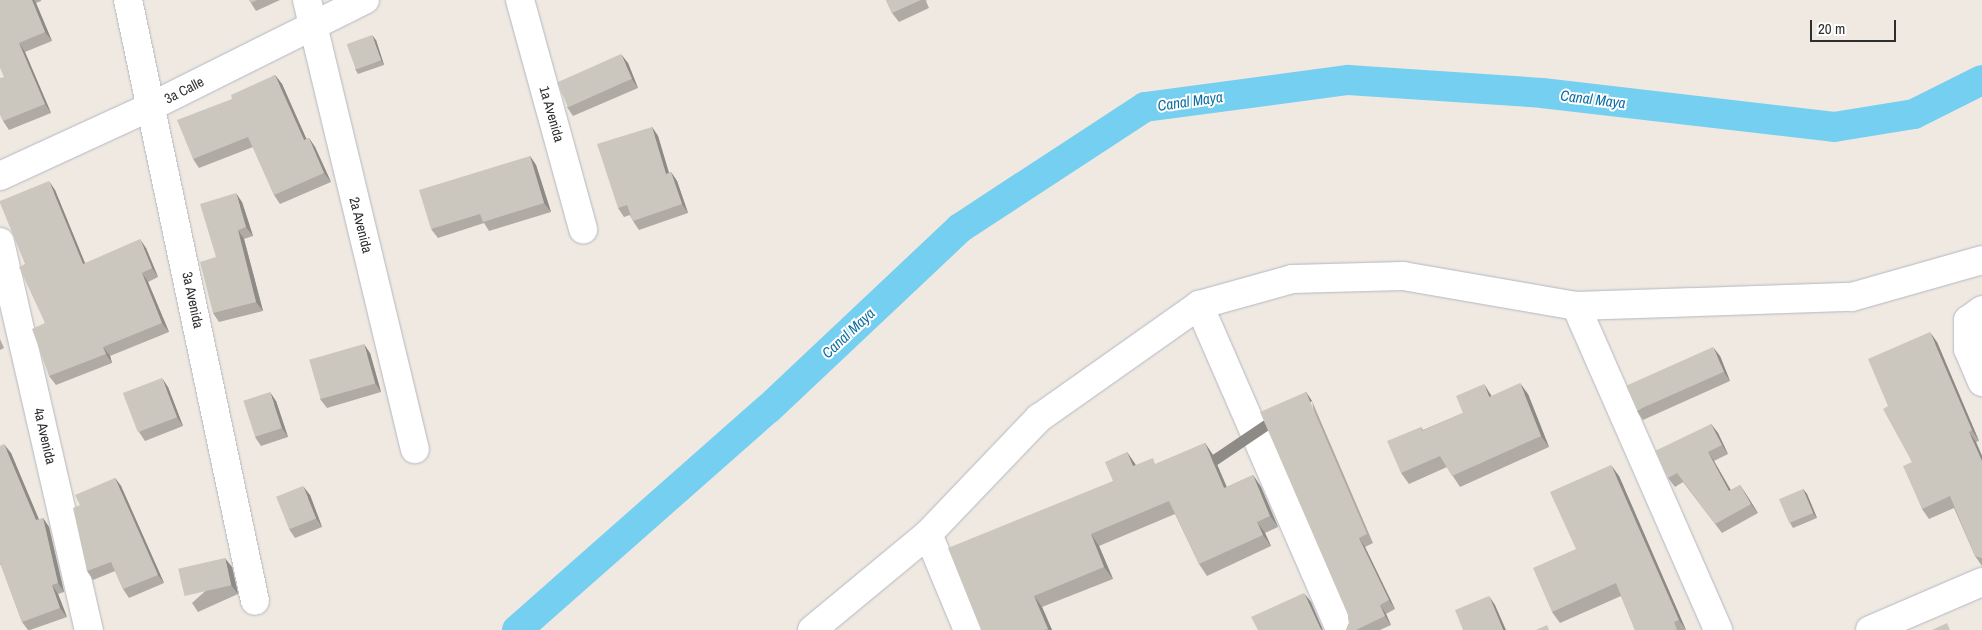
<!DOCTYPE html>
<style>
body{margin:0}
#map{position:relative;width:1982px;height:630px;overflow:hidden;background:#efe9e1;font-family:"Archivo Narrow",sans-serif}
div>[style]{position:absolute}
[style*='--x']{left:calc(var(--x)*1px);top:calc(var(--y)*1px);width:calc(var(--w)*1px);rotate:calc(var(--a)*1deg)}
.canal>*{height:30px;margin:-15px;padding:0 15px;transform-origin:15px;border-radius:15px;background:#75cff0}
.roads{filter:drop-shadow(0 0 1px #b4b7c1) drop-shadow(0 0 1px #b4b7c1)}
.minor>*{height:28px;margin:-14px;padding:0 14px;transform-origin:14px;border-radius:14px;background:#fff}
.wall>*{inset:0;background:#afaba4}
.shaded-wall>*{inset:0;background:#8e8b86;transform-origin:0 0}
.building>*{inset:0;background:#cbc7bf;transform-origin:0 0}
span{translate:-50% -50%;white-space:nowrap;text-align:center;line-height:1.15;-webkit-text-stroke:4px #fff;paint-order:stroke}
.street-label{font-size:14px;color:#2e2e2e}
.water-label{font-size:15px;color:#0d6fa3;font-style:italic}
.scale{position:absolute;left:1810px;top:20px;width:86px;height:22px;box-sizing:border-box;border:2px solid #2e2e2e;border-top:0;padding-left:6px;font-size:15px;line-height:18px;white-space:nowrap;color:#2e2e2e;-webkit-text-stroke:4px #fff;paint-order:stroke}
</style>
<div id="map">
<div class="canal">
<div style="--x:517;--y:630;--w:334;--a:-41.4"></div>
<div style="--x:768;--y:409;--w:264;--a:-43.3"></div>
<div style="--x:960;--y:228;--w:221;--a:-33.2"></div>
<div style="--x:1145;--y:107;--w:205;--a:-7.6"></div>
<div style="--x:1348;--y:80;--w:194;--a:3.8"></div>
<div style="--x:1542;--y:93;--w:294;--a:6.6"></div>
<div style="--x:1834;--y:127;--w:81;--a:-9.2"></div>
<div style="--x:1914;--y:114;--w:76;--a:-26.6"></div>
</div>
<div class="roads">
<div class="minor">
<div style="--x:128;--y:0;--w:614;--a:78.07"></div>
<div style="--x:307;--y:0;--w:462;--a:76.5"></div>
<div style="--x:520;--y:0;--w:238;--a:74.6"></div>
<div style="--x:0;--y:176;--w:167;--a:-24.7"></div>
<div style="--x:152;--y:106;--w:238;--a:-26.5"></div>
<div style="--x:0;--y:242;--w:398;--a:77.1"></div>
<div style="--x:1199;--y:305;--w:354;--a:66.5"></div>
<div style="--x:1576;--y:306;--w:354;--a:66.3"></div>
<div style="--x:1982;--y:310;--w:17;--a:144"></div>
<div style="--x:1968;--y:320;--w:29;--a:90"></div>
<div style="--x:1968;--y:349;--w:36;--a:67"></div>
<div style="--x:928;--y:534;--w:104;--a:67.4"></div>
<div style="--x:812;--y:630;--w:151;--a:-39.6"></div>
<div style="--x:928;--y:534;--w:161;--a:-46.3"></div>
<div style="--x:1039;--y:418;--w:196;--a:-35.2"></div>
<div style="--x:1199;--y:305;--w:97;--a:-15.6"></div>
<div style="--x:1292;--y:279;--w:111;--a:-1.5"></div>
<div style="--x:1403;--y:276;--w:176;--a:9.8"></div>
<div style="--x:1576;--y:306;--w:276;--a:-1.9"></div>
<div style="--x:1852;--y:297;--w:135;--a:-15.9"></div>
<div style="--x:1870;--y:630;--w:122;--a:-23.2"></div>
</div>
</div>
<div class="wall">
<div style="clip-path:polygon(0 0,41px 0,41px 1px,36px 3px,52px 41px,25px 52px,51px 113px,9px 130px,3px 121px,4px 77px)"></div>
<div style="clip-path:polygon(249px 0,280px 0,256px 11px)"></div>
<div style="clip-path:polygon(886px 0,927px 0,926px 1px,929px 8px,899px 22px,892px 13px)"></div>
<div style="clip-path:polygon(376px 40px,384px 65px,358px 74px,355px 69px)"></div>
<div style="clip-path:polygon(628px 63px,638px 88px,573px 116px,567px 107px)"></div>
<div style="clip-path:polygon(275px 75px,282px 84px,306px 139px,309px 138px,315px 147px,331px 182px,280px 204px,274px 195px,253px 147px,199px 168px,193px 159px,232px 99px)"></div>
<div style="clip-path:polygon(652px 127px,658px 136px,669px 173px,671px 172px,677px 181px,688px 213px,639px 230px,633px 221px,630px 215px,624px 217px,618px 208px)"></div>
<div style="clip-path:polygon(530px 156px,536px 165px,551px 212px,489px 231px,484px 223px,438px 238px,431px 229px)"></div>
<div style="clip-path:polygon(55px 190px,85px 263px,146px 248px,158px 277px,148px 282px,169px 332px,110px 356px,112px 363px,56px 385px,49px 376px,45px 323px,25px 264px)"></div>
<div style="clip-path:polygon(242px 202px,253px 236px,244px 239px,263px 311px,219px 322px,213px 313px,216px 257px)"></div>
<div style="clip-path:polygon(0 339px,4px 348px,0 350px)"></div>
<div style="clip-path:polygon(1937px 342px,1979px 441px,1976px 442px,1982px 456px,1982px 566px,1975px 556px,1954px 508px,1929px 519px,1922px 509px,1912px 462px,1888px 406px)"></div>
<div style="clip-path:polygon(370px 353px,381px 392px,327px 408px,320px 399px)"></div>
<div style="clip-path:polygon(1720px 356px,1730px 381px,1643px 420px,1637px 411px)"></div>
<div style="clip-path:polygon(168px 387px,183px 426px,145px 441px,139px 432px)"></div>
<div style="clip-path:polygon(1528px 394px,1549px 447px,1460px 487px,1447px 467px,1409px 484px,1401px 473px,1421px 427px,1423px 430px,1463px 413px,1492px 396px)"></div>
<div style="clip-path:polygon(276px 401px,288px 437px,261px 446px,255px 437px)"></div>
<div style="clip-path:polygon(1312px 401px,1373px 543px,1365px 547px,1395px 609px,1386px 614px,1391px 625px,1380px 630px,1346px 630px,1349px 623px,1348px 615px)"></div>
<div style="clip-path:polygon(1711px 424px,1718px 433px,1728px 454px,1714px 461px,1731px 490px,1740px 485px,1758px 513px,1722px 533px,1683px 482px,1675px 487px,1668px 478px)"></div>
<div style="clip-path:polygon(1205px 443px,1213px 455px,1227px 487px,1253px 475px,1261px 487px,1278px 527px,1265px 533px,1271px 546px,1207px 576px,1199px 564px,1175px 514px,1099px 546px,1113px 579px,1042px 607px,1052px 630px,981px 630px,1113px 481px,1127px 452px,1136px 465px,1157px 464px)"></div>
<div style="clip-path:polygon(0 446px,11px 453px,39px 520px,43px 518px,49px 527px,64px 592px,58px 594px,67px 617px,30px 630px,28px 630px,22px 622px,1px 565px,0 565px)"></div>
<div style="clip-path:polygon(1619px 476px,1686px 630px,1635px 630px,1621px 596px,1560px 623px,1552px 612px,1576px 549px)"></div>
<div style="clip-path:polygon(115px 478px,121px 486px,164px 583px,129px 598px,123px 589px,115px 571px,93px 580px,87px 571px,80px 505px)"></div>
<div style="clip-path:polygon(1803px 489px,1807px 494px,1817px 518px,1793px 528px,1790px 523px)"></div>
<div style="clip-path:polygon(310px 495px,322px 527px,295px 538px,289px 529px)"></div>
<div style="clip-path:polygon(232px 567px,238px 594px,198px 612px,192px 603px)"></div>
</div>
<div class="shaded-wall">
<div style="clip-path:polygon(32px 0,34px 0,36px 3px,52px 41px,45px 32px)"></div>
<div style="clip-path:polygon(372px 35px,376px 40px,384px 65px,381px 60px)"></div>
<div style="clip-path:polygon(19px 43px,25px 52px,51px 113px,45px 104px)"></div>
<div style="clip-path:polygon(621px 54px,628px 63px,638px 88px,632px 79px)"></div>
<div style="clip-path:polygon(275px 75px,282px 84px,311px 149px,304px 140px)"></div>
<div style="clip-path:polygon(652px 127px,658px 136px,672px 183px,666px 174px)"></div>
<div style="clip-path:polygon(309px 138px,315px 147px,331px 182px,324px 173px)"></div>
<div style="clip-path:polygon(530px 156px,536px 165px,551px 212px,544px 203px)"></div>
<div style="clip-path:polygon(671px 172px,677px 181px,688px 213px,682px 204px)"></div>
<div style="clip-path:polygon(49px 181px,55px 190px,89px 273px,83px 264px)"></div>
<div style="clip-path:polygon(236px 193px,242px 202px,253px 236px,246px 227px)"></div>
<div style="clip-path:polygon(238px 230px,244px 239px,263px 311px,256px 302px)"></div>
<div style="clip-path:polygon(140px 239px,146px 248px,158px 277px,152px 268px)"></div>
<div style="clip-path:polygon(142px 273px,148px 282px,169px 332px,162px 323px)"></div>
<div style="clip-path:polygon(1930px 332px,1937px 342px,1979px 441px,1972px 430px)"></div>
<div style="clip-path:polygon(364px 344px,370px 353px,381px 392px,375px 383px)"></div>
<div style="clip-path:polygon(103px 347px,110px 356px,112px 363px,106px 354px)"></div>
<div style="clip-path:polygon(1713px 347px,1720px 356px,1730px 381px,1724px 372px)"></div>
<div style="clip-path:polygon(162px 378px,168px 387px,183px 426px,177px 417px)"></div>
<div style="clip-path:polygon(1520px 383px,1528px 394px,1549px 447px,1541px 436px)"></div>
<div style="clip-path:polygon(1484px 384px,1491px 395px,1497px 408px,1489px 397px)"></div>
<div style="clip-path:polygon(270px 392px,276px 401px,288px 437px,282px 428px)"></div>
<div style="left:1306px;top:392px;width:11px;height:155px;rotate:56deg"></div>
<div style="clip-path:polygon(1711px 424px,1718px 433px,1728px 454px,1722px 445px)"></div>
<div style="clip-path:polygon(1969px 432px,1976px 442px,1982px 456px,1982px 461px)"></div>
<div style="clip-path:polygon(1205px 443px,1213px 455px,1232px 500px,1224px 488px)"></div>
<div style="clip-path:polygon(4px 444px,11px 453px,43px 529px,36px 520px)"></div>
<div style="clip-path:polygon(1127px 452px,1135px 464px,1141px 478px,1133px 466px)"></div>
<div style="clip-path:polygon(1708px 452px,1714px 461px,1736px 500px,1729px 491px)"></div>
<div style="clip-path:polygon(1611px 465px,1619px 476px,1686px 630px,1679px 620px)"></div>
<div style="clip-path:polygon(1253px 475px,1261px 487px,1278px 527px,1270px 516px)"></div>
<div style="clip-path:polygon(115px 478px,121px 486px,164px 583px,158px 575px)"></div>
<div style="clip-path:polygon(1740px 485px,1746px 494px,1758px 513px,1751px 504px)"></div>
<div style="clip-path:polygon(303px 486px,310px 495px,322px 527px,316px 518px)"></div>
<div style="clip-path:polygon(1803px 489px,1807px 494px,1817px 518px,1813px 513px)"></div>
<div style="clip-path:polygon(43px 518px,49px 527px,64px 592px,58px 583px)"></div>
<div style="clip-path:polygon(1257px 522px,1265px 533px,1271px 546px,1263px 535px)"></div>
<div style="clip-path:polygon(1091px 534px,1099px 546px,1113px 579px,1104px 567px)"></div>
<div style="clip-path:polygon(1359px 538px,1365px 547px,1395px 609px,1389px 600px)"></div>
<div style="clip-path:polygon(225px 558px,232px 567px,238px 594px,231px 585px)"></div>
<div style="clip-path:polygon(52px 585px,58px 594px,67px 617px,60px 608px)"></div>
<div style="clip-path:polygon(1304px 593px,1311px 602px,1323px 630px,1321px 630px,1320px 628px)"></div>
<div style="clip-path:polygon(1034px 596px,1042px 607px,1052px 630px,1049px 630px,1048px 629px)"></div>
<div style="clip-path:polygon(1489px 596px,1495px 605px,1506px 630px,1503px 630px)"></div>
<div style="clip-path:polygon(1380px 605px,1386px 614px,1391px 625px,1385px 616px)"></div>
</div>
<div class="building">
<div style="clip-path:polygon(0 0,32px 0,45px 32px,19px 43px,45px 104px,3px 121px,0 115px,0 78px,4px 77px,0 68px)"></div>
<div style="clip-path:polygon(249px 0,257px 0,251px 3px)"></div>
<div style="clip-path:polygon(886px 0,921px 0,892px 13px)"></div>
<div style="left:372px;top:35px;width:27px;height:27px;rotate:70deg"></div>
<div style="left:621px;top:54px;width:27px;height:70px;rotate:66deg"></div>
<div style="clip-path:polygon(275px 75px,304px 140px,309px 138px,324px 173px,274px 195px,248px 137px,193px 159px,177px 120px,232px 99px,231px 95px)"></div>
<div style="clip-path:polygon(652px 127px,666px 174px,671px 172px,682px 204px,633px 221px,627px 205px,618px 208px,597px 144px)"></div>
<div style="clip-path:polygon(530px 156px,544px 203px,483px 222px,480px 214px,431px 229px,419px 190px)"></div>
<div style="clip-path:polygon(49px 181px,83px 264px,140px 239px,152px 268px,142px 273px,162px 323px,103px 347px,106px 354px,49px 376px,32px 329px,45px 323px,19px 267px,25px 264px,0 203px,0 201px)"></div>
<div style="clip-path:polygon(236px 193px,246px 227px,238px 230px,256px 302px,213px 313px,200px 262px,216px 257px,200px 204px)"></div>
<div style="clip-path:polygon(1930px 332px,1972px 430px,1969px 432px,1982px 461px,1982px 558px,1981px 558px,1975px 556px,1950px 496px,1922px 509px,1903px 466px,1912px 462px,1883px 409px,1888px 406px,1868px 359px)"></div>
<div style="left:364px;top:344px;width:41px;height:57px;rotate:74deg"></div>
<div style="left:1713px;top:347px;width:27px;height:95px;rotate:66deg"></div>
<div style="left:162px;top:378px;width:42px;height:42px;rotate:69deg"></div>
<div style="clip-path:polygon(1520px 383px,1541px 436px,1452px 476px,1440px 456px,1401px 473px,1387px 441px,1421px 427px,1422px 431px,1463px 413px,1456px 396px,1484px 384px,1489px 397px)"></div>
<div style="left:270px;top:392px;width:38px;height:28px;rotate:72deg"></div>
<div style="clip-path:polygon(1306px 392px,1367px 534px,1359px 538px,1389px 600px,1380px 605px,1385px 616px,1356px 630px,1346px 630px,1349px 623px,1348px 615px,1260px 412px)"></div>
<div style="clip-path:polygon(1711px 424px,1722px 445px,1708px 452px,1729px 491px,1740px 485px,1751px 504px,1715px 524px,1677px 473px,1668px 478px,1655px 451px)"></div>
<div style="clip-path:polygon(1205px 443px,1224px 488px,1253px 475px,1270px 516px,1257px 522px,1263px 535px,1199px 564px,1169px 501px,1091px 534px,1104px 567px,1034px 596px,1048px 629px,1044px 630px,981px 630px,948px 548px,1113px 481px,1105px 462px,1127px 452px,1133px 466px,1153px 458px,1155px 464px)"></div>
<div style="clip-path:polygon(4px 444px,36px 520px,43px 518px,58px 583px,52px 585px,60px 608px,22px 622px,0 563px,0 446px)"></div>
<div style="clip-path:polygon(1611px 465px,1679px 620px,1674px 622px,1677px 630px,1635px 630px,1616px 583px,1552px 612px,1533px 568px,1576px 549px,1550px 492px)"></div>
<div style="clip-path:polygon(115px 478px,158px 575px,123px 589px,111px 562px,87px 571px,73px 508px,80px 505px,75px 495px)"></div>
<div style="left:303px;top:486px;width:35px;height:29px;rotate:68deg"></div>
<div style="left:1803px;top:489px;width:26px;height:26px;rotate:67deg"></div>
<div style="left:225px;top:558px;width:28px;height:48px;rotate:77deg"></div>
<div style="clip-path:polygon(1304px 593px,1320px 628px,1322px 630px,1258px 630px,1251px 617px)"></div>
<div style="clip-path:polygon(1489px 596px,1503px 630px,1463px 630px,1455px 610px)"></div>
<div style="clip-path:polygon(1947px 623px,1950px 630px,1932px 630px)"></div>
<div style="clip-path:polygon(1547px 625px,1549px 630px,1536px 630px)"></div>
</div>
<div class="street-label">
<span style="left:184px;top:90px;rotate:-27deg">3a Calle</span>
<span style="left:552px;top:114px;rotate:74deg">1a Avenida</span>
<span style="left:361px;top:225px;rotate:76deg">2a Avenida</span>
<span style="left:193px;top:300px;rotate:78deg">3a Avenida</span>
<span style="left:45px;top:436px;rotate:77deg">4a Avenida</span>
</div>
<div class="water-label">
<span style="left:1593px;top:99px;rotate:7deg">Canal Maya</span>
<span style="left:1190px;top:101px;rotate:-8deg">Canal Maya</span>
<span style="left:848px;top:333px;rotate:-43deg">Canal Maya</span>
</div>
<div class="scale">20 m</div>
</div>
